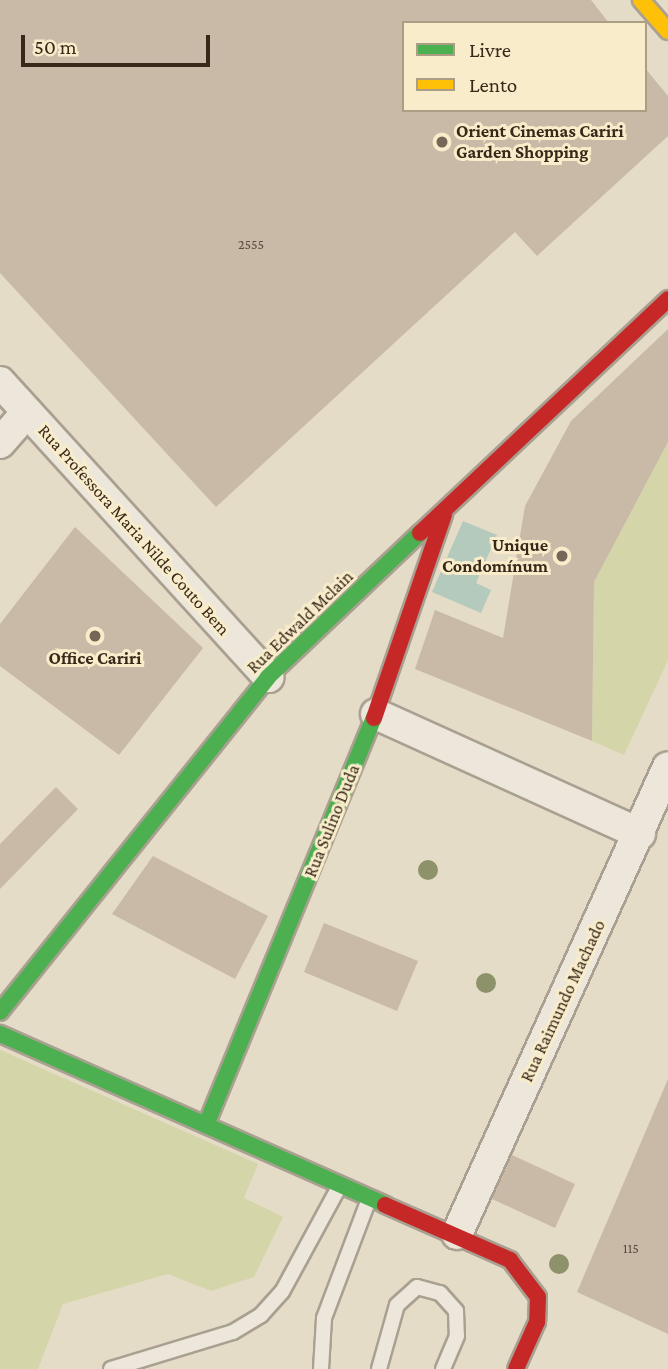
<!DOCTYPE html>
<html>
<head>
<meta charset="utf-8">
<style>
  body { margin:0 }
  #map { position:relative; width:668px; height:1369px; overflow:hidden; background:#e5dcc7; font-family:"Crimson Pro",serif }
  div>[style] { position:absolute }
  .green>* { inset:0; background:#d4d5a8 }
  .water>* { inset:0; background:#b4cabc }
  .building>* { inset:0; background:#c9b9a7 }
  .roads { filter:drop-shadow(2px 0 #a9a091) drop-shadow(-2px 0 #a9a091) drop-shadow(0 2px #a9a091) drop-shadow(0 -2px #a9a091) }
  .lane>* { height:14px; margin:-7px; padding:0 7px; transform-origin:7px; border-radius:7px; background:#ece7da }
  .street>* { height:30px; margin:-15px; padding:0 15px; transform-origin:15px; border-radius:15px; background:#ece7da }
  .fast>* { height:16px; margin:-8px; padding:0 8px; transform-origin:8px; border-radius:8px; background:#4caf50 }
  .slow>* { height:16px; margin:-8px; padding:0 8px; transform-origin:8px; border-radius:8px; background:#ffc107 }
  .jam>* { height:16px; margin:-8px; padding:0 8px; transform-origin:8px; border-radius:8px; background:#c62828 }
  .trees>* { width:20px; height:20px; margin:-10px; border-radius:50%; background:#8e926a }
  .dots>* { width:19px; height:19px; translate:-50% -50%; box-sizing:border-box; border:4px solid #f8ecca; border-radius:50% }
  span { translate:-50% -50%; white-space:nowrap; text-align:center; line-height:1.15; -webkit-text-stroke:6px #f8ecca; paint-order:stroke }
  .number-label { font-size:14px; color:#5c4c3d }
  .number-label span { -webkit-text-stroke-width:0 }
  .poi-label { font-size:18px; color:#37281a; font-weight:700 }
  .left { translate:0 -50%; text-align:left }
  .right { translate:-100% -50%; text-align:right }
  .street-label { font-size:18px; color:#37281a }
  .legend { position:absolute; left:402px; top:21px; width:245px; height:91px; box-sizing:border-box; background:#f8ecca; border:2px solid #ab9e84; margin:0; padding:9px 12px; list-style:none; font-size:21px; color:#37281a }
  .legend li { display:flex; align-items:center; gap:14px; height:35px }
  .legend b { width:35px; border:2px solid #ab9e84 }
  .scale { position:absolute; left:21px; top:35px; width:189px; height:32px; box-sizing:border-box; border:4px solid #37281a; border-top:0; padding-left:9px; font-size:21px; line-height:24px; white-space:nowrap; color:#37281a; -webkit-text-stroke:5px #f8ecca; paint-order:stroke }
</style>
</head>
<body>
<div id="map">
  <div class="green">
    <div style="clip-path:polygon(668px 442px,668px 660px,624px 755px,592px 741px,594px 582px)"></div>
    <div style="clip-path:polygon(0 1050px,258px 1164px,244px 1198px,283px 1217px,254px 1277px,211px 1291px,168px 1274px,63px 1304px,38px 1369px,0 1369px)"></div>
  </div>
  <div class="water">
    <div style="clip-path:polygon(463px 521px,497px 535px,476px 583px,491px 590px,481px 613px,432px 592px)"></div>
  </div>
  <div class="building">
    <div style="clip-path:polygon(0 0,591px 0,609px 23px,404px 23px,404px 110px,645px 110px,645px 68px,668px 96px,668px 136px,537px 256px,515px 232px,216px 507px,0 273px)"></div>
    <div style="clip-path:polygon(668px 329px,668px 442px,594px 582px,592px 741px,415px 669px,435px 610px,503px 638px,525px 506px,571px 421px)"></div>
    <div style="clip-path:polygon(75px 527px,203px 648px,119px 755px,0 666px,0 624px)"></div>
    <div style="clip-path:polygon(56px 787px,78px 809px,0 889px,0 844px)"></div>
    <div style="clip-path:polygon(153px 856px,268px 916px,235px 979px,112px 914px)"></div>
    <div style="clip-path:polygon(324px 923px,418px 961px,397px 1011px,304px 972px)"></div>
    <div style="clip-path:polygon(668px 1079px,668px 1334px,577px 1292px)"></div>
    <div style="clip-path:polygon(512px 1155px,575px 1184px,555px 1228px,492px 1199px)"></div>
  </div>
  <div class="roads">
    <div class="lane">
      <div style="left:111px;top:1369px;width:127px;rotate:-16.9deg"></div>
      <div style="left:233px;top:1332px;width:33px;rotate:-31deg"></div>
      <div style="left:261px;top:1315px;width:31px;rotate:-48deg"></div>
      <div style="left:282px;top:1292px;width:119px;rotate:-61.5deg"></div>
      <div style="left:321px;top:1369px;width:51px;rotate:-86.6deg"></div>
      <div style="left:324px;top:1318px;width:127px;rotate:-69.3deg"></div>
      <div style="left:379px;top:1369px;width:66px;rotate:-74.3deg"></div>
      <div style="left:397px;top:1305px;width:27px;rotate:-42deg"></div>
      <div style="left:417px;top:1287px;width:24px;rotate:15deg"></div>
      <div style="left:440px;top:1293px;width:24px;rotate:48deg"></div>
      <div style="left:456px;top:1311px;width:25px;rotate:88deg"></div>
      <div style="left:457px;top:1336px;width:36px;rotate:113deg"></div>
    </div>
    <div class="street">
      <div style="left:0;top:382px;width:399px;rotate:47.7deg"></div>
      <div style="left:0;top:443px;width:41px;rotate:-48.9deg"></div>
      <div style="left:376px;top:714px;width:290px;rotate:24.4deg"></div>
      <div style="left:457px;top:1234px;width:512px;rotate:-65.69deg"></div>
    </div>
    <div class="fast">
      <div style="left:0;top:1012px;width:429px;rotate:-51.3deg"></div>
      <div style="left:268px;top:677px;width:209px;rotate:-43.5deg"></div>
      <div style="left:0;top:1034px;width:421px;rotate:23.9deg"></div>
      <div style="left:206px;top:1125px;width:440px;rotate:-67.6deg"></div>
    </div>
    <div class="slow">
      <div style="left:641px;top:0;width:41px;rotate:48.9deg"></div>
    </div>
    <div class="jam">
      <div style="left:420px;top:533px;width:341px;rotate:-43.3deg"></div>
      <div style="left:374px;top:718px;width:215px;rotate:-71deg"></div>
      <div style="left:385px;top:1205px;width:137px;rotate:23.7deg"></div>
      <div style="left:510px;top:1260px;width:46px;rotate:52.9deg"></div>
      <div style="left:538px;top:1297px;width:25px;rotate:92deg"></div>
      <div style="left:537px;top:1322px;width:51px;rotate:114.1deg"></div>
    </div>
  </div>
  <div class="trees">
    <div style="left:428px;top:870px"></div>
    <div style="left:486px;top:983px"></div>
    <div style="left:559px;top:1264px"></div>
  </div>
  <div class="dots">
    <div style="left:442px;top:142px;background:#746757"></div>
    <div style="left:562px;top:556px;background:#746757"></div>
    <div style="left:95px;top:636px;background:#746757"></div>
  </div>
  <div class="number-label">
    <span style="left:251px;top:244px">2555</span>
    <span style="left:631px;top:1248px">115</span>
  </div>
  <div class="poi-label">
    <span class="left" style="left:456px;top:142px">Orient Cinemas Cariri<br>Garden Shopping</span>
    <span class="right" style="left:548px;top:556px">Unique<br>Condomínum</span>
    <span style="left:95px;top:658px">Office Cariri</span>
  </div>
  <div class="street-label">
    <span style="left:134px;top:530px;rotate:48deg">Rua Professora Maria Nilde Couto Bem</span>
    <span style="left:300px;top:622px;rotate:-44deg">Rua Edwald Mclain</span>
    <span style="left:332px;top:821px;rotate:-68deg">Rua Sulino Duda</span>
    <span style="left:563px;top:1001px;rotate:-65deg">Rua Raimundo Machado</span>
  </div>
  <ul class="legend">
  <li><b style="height:9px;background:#4caf50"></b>Livre</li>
  <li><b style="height:9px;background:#ffc107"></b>Lento</li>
  </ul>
  <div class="scale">50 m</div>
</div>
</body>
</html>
